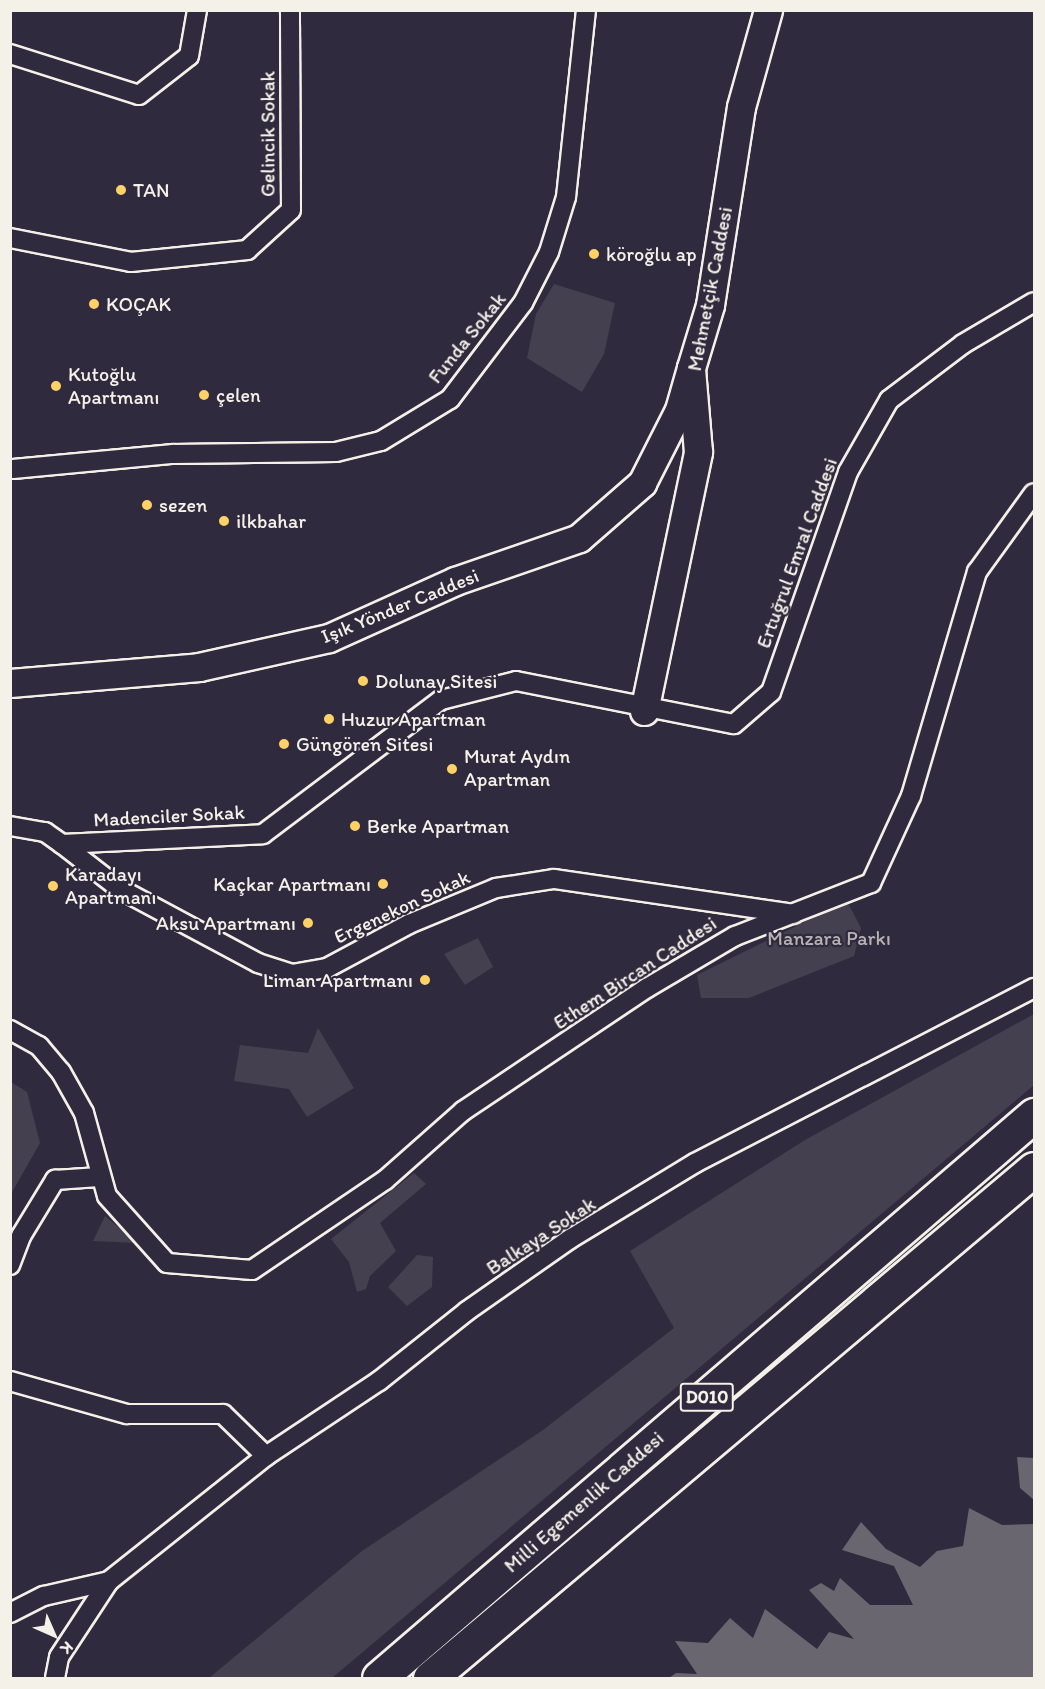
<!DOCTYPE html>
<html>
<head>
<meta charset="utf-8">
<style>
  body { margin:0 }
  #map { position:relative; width:1045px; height:1689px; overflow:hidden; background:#2f2a3d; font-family:Itim,sans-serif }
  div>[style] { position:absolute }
  .green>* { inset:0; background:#454050 }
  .water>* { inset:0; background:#6a6670 }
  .roads { filter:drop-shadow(2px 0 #f4f1e8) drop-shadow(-2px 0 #f4f1e8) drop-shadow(0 2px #f4f1e8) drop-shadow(0 -2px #f4f1e8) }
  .street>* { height:18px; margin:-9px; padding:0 9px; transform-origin:9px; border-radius:9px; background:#2f2a3d }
  .secondary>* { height:27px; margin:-13.5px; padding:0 13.5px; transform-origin:13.5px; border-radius:13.5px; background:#2f2a3d }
  .highway>* { height:33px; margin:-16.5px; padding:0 16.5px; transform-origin:16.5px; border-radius:16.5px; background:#2f2a3d }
  .dots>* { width:16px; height:16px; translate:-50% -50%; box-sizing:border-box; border:3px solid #2f2a3d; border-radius:50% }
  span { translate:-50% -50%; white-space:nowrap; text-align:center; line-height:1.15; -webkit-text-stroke:4.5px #2f2a3d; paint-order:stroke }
  .shield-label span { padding:2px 4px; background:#2f2a3d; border:2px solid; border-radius:4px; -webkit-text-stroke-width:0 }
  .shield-label { font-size:18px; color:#f4f1e8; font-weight:700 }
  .street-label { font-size:20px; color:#f4f1e8 }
  .poi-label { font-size:20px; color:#f4f1e8 }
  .left { translate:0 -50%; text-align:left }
  .right { translate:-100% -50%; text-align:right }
  .park-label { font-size:20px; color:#b7b3b3 }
  .frame { position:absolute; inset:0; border:12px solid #f4f1e8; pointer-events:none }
  .north { position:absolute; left:24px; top:1605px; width:60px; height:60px; -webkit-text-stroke:4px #2f2a3d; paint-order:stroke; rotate:135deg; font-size:16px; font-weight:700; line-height:24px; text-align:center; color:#f4f1e8 }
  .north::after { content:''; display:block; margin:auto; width:21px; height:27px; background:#f4f1e8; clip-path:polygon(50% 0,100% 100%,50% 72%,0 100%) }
</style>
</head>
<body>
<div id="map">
  <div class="green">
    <div style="clip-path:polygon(554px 284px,615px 303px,604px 354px,582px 392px,527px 358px,536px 314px)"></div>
    <div style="clip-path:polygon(847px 901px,861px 928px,854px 956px,749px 998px,701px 998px,697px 975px)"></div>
    <div style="clip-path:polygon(478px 938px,493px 967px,465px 985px,444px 954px)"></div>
    <div style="clip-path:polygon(1034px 1014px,1034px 1085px,332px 1678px,209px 1678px,362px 1551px,543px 1430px,674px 1328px,630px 1251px,805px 1140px)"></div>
    <div style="clip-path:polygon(318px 1028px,354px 1088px,307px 1117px,289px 1089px,234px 1081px,240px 1045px,308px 1053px)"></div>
    <div style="clip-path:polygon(11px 1082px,27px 1092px,40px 1143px,11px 1194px)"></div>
    <div style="clip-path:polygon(414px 1173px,426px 1184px,380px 1223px,396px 1251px,370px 1276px,366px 1289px,357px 1292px,349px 1262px,331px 1239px)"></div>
    <div style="clip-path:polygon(105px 1216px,137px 1243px,93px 1241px)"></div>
    <div style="clip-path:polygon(417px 1255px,433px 1257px,432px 1287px,407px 1306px,388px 1287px)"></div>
  </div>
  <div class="water">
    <div style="clip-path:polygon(1017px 1457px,1034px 1458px,1034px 1500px,1020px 1488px)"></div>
    <div style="clip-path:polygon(969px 1508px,1002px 1525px,1034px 1524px,1034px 1678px,669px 1678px,676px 1673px,697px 1674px,675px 1641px,708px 1643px,730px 1618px,753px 1638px,765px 1609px,817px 1649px,829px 1632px,854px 1639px,809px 1590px,821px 1583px,834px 1591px,840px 1578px,870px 1605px,913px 1605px,894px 1566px,842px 1550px,861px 1522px,886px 1549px,920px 1567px,937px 1551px,963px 1546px)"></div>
  </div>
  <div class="roads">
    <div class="street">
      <div style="left:10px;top:54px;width:135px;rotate:17.6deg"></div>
      <div style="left:139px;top:95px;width:63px;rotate:-38deg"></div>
      <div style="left:189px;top:56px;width:47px;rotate:-80.1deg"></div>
      <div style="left:10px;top:238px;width:123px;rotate:11.2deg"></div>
      <div style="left:131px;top:262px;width:117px;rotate:-5.9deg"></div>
      <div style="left:247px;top:250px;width:59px;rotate:-42.3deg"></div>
      <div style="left:291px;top:210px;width:200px;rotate:-90.3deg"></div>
      <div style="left:13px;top:469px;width:161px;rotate:-5.4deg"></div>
      <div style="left:173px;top:454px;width:163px;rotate:-0.7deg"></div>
      <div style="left:336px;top:452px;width:46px;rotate:-13.7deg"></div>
      <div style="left:381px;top:441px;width:81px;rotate:-31.3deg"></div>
      <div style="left:450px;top:399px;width:121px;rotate:-52.8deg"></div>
      <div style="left:523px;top:303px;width:57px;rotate:-63deg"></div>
      <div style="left:549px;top:252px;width:58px;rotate:-72.8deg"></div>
      <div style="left:566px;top:197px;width:188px;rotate:-83.9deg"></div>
      <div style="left:10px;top:826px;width:36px;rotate:10deg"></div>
      <div style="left:45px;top:832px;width:21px;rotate:35deg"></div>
      <div style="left:62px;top:844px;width:201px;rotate:-2.8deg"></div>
      <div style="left:263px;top:834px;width:223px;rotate:-37deg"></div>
      <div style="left:441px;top:700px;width:77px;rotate:-14.2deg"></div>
      <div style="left:516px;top:681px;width:222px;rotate:11.2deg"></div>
      <div style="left:734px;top:724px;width:49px;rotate:-40.9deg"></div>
      <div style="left:771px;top:692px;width:233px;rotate:-70.7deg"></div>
      <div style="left:848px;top:472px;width:83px;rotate:-60.3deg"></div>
      <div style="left:889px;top:400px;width:93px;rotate:-37.1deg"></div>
      <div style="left:963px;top:344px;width:82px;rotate:-30.6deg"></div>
      <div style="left:62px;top:844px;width:73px;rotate:37.8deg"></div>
      <div style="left:120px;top:889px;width:157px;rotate:28.2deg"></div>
      <div style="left:258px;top:963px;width:36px;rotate:18deg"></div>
      <div style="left:292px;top:974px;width:36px;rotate:-10deg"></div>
      <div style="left:327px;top:968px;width:93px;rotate:-28.2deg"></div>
      <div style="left:409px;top:924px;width:94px;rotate:-22.5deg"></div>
      <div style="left:496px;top:888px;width:59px;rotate:-8.8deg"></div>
      <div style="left:554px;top:879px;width:242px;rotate:8.3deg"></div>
      <div style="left:10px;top:1030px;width:33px;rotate:29deg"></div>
      <div style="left:39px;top:1046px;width:34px;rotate:50deg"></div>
      <div style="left:61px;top:1072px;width:47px;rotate:60.7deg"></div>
      <div style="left:84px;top:1113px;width:86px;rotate:74.5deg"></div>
      <div style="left:107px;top:1196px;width:90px;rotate:48.2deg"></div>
      <div style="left:167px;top:1263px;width:85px;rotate:4.7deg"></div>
      <div style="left:252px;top:1270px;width:161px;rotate:-34.1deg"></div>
      <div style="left:385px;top:1180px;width:104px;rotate:-41.5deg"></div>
      <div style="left:463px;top:1111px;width:221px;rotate:-33.8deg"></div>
      <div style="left:647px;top:988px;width:102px;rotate:-30.6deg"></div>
      <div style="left:735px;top:936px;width:146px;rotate:-21.3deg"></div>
      <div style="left:871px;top:883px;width:96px;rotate:-65.3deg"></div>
      <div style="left:911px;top:796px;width:234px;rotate:-73.6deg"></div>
      <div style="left:977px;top:572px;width:97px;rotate:-54.2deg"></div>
      <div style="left:10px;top:1265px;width:31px;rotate:-69deg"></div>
      <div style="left:21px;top:1236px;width:66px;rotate:-58.7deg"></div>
      <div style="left:55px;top:1180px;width:44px;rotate:-3.9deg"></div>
      <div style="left:10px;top:1381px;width:122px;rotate:15.8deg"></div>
      <div style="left:127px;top:1414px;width:96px"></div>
      <div style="left:223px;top:1414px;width:60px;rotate:44.3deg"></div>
      <div style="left:10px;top:1613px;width:38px;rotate:-27deg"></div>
      <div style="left:44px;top:1596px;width:67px;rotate:-13deg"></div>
      <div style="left:55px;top:1678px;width:21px;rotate:-79deg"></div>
      <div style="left:59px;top:1657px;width:91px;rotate:-56.7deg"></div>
      <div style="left:109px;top:1581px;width:201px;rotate:-38.5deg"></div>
      <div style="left:266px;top:1456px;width:136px;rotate:-33.6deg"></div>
      <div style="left:379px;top:1381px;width:112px;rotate:-38.5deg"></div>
      <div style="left:467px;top:1311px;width:126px;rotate:-35deg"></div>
      <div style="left:570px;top:1239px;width:146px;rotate:-31.3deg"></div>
      <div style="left:695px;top:1163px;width:382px;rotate:-27.3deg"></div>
    </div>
    <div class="secondary">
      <div style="left:10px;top:683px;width:190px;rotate:-4.8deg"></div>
      <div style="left:199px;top:667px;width:133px;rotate:-12.6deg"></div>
      <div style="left:329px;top:638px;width:138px;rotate:-24.3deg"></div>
      <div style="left:455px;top:581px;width:131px;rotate:-19.1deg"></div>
      <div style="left:579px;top:538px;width:84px;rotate:-41.1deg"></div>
      <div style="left:642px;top:483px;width:82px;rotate:-63.1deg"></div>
      <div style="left:679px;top:410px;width:44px;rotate:-74.1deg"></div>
      <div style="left:644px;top:711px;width:265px;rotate:-78.2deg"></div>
      <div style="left:698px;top:452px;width:84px;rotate:-94.8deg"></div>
      <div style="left:691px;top:368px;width:66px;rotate:-73.2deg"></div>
      <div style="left:710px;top:305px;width:200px;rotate:-81.1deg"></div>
      <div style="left:741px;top:107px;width:101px;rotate:-74.4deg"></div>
    </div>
    <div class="highway">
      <div style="left:379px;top:1678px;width:864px;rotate:-40.68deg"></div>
      <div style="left:430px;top:1678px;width:790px;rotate:-40.12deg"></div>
    </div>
  </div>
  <div class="dots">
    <div style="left:121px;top:190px;background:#ffd166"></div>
    <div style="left:594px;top:254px;background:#ffd166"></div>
    <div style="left:94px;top:304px;background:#ffd166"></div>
    <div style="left:56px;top:386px;background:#ffd166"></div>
    <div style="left:204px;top:395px;background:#ffd166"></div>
    <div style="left:147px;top:505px;background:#ffd166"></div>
    <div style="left:224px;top:521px;background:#ffd166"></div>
    <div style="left:363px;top:681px;background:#ffd166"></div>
    <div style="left:329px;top:719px;background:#ffd166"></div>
    <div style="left:284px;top:744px;background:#ffd166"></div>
    <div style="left:452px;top:769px;background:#ffd166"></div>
    <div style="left:355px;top:826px;background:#ffd166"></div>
    <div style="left:383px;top:884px;background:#ffd166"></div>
    <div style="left:53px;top:886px;background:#ffd166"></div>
    <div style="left:308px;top:923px;background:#ffd166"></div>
    <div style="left:425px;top:980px;background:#ffd166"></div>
  </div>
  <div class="shield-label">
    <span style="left:707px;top:1397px">D010</span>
  </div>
  <div class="street-label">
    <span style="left:268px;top:134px;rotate:-90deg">Gelincik Sokak</span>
    <span style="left:710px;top:289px;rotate:-79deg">Mehmetçik Caddesi</span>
    <span style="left:467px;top:338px;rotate:-51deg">Funda Sokak</span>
    <span style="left:797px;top:553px;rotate:-70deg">Ertuğrul Emral Caddesi</span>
    <span style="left:400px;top:606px;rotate:-22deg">Işık Yönder Caddesi</span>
    <span style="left:169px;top:816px;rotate:-3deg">Madenciler Sokak</span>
    <span style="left:402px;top:907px;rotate:-25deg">Ergenekon Sokak</span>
    <span style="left:635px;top:973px;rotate:-33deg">Ethem Bircan Caddesi</span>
    <span style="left:541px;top:1236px;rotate:-33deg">Balkaya Sokak</span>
    <span style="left:584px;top:1502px;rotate:-41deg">Milli Egemenlik Caddesi</span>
  </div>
  <div class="poi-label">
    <span class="left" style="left:133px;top:190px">TAN</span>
    <span class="left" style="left:606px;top:254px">köroğlu ap</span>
    <span class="left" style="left:106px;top:304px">KOÇAK</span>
    <span class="left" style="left:68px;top:386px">Kutoğlu<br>Apartmanı</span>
    <span class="left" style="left:216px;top:395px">çelen</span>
    <span class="left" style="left:159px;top:505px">sezen</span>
    <span class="left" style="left:236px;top:521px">ilkbahar</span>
    <span class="left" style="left:375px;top:681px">Dolunay Sitesi</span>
    <span class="left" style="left:341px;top:719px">Huzur Apartman</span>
    <span class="left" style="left:296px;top:744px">Güngören Sitesi</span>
    <span class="left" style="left:464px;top:768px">Murat Aydın<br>Apartman</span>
    <span class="left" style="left:367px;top:826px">Berke Apartman</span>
    <span class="left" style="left:65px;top:886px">Karadayı<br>Apartmanı</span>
    <span class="right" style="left:371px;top:884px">Kaçkar Apartmanı</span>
    <span class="right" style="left:296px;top:923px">Aksu Apartmanı</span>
    <span class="right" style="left:413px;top:980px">Liman Apartmanı</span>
  </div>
  <div class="park-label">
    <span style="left:829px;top:938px">Manzara Parkı</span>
  </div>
  <div class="frame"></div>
  <div class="north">K</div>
</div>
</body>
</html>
